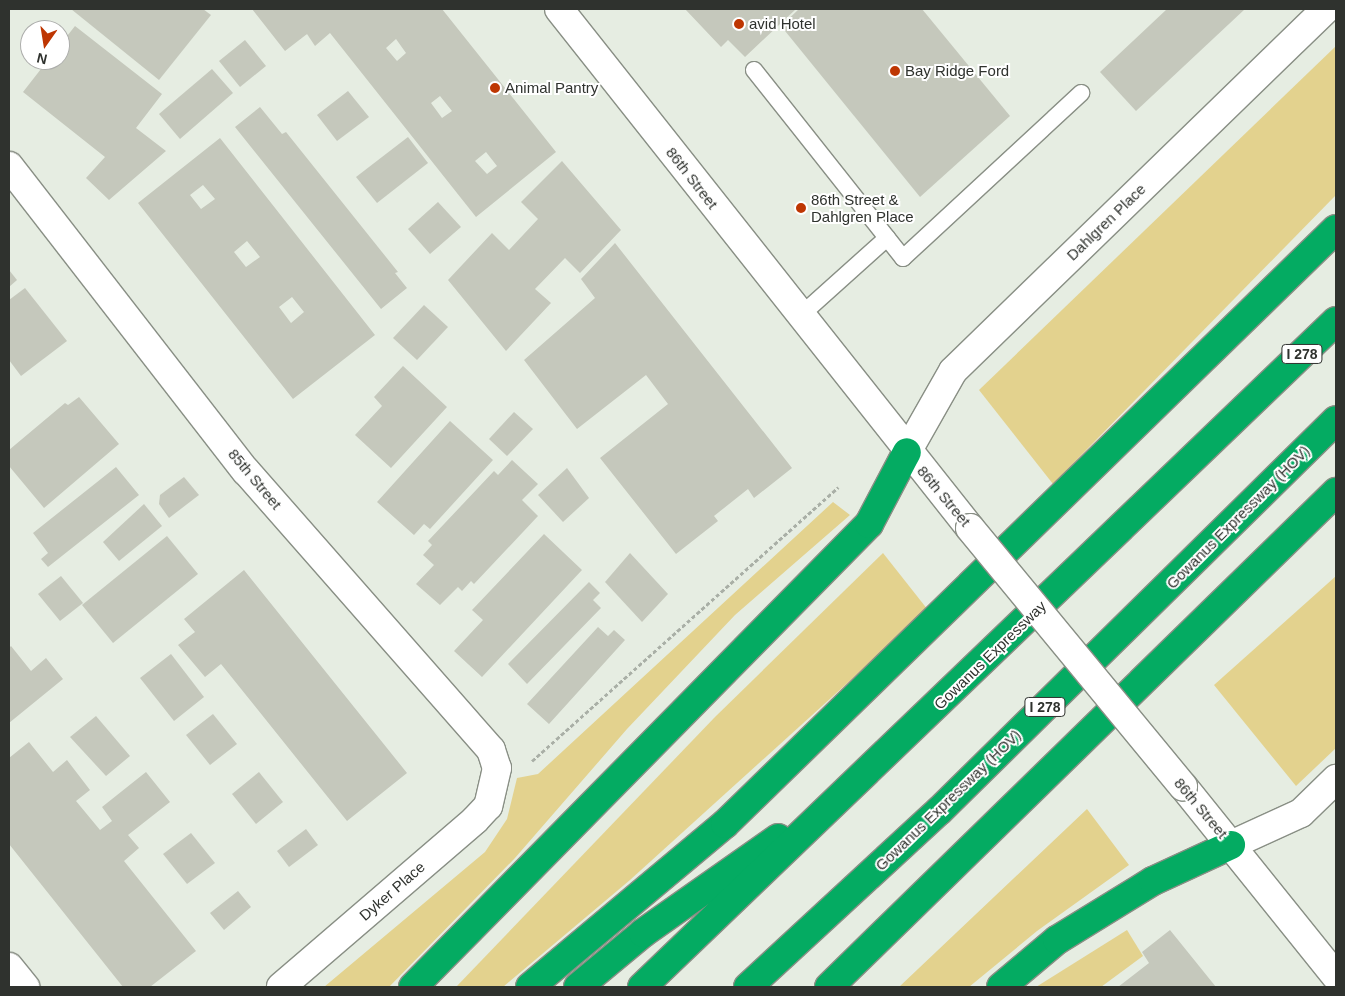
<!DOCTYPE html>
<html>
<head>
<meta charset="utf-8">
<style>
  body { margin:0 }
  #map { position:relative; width:1345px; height:996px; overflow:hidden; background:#e6ede2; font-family:Helvetica,sans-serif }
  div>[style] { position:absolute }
  .green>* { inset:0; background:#e3d28e }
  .building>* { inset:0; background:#c5c8bc }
  .path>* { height:3px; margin-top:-1.5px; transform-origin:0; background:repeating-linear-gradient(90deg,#a9afa6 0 4px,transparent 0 6.5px) }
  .roads { filter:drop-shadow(1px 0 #898f85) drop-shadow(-1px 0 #898f85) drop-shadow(0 1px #898f85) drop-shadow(0 -1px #898f85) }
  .lane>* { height:16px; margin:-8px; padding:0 8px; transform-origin:8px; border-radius:8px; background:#fff }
  .street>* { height:28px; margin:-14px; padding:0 14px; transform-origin:14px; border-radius:14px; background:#fff }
  .secondary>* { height:28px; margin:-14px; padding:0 14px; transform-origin:14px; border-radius:14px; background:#fff }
  .highway>* { height:28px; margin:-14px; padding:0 14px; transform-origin:14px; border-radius:14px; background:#04ab62 }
  .bridges { filter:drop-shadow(1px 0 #898f85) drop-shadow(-1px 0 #898f85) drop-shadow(0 1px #898f85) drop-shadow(0 -1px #898f85) }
  .secondary-bridge>* { height:28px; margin:-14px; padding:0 14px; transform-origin:14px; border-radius:14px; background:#fff }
  .dots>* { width:14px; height:14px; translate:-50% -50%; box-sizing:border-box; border:2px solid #fff; border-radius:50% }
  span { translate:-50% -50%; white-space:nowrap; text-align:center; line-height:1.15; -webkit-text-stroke:4px #fff; paint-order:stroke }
  .shield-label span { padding:1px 4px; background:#fff; border:1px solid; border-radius:4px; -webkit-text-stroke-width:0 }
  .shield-label { font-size:14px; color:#2f322e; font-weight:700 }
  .poi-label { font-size:15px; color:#2f322e }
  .left { translate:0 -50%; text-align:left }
  .street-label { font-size:15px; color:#2f322e }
  .frame { position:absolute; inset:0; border:10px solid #2f322e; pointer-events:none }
  .north { position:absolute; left:20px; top:20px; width:50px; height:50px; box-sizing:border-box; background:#fff; border:1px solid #acadab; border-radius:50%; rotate:193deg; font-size:14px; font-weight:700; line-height:20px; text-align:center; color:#2f322e }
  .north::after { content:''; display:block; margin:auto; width:18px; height:22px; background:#be3602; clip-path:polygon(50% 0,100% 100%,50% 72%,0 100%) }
</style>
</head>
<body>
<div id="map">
  <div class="green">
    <div style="clip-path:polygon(1336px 46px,1336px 195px,1053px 484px,979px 390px)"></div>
    <div style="clip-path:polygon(833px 502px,850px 515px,735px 615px,627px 729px,515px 858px,389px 987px,324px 987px,485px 852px,507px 819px,517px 778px,538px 774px)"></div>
    <div style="clip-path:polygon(883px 553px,928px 610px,630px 880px,503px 987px,456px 987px,715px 717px)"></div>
    <div style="clip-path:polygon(1336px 576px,1336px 748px,1296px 786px,1214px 685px)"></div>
    <div style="clip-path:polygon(1087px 809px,1129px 865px,1037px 931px,969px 987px,899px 987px)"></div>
    <div style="clip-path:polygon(1127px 930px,1143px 956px,1101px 987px,1036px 987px)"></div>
  </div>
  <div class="building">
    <div style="clip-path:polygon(71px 9px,203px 9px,211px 15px,159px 80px)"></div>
    <div style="clip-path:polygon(evenodd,252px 9px,442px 9px,556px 152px,476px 217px,330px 33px,315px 46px,307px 34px,285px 51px,252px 9px,396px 39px,406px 53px,397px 61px,386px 48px,396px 39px,252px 9px,440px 96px,452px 111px,442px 118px,431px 103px,440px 96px,252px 9px,486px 152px,497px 166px,487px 174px,475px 161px,486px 152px)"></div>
    <div style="clip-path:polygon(685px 9px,796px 9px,745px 57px,728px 40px,721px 47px)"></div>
    <div style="clip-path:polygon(799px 9px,922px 9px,1010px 116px,920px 197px,781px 26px)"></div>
    <div style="clip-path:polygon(1167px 9px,1245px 9px,1136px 111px,1100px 72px)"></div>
    <div style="clip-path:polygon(75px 26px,162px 94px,136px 128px,166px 151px,109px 200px,86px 178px,105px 157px,23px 92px,48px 60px,60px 60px,60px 45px)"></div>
    <div style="clip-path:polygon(245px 40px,266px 66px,240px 87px,219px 61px)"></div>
    <div style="clip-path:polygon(212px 69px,233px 93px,180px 139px,159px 114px)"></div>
    <div style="clip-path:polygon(348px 91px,369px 117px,337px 141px,317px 115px)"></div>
    <div style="clip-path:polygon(260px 107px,282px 134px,286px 132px,398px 272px,395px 273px,407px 288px,381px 309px,235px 127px)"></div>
    <div style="clip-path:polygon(408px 137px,428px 163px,377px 203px,356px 177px)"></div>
    <div style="clip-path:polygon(evenodd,220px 138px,375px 335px,293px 399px,138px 203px,220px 138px,203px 185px,215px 199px,201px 209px,190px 195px,203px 185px,220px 138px,247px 241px,260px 257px,246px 267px,234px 252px,247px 241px,220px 138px,292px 297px,304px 312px,291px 323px,279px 307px,292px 297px)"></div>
    <div style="clip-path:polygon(562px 161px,621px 230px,580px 273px,565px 258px,535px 289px,551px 303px,506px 351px,448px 280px,492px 233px,509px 250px,538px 219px,521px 202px)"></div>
    <div style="clip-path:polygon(438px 202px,461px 227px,430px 254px,408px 229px)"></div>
    <div style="clip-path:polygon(615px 243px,792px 468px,754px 498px,748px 489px,714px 516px,718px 521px,676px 554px,600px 458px,668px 404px,646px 375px,577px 429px,524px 360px,595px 298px,581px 279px)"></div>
    <div style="clip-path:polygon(9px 270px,17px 280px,9px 287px)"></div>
    <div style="clip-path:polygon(25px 288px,67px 341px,21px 376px,9px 360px,9px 300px)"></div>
    <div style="clip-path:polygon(424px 305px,448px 327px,417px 360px,393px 338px)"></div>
    <div style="clip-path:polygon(403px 366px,447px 407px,391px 468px,355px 435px,382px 406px,374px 397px)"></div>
    <div style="clip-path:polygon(79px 397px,119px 444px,44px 508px,9px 466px,9px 450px,65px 403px,68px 405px)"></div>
    <div style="clip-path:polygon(514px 412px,533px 429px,507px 456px,489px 439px)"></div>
    <div style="clip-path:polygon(450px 421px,493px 460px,430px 529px,424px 524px,414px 535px,377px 502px)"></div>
    <div style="clip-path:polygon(512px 460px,538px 484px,522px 500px,538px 516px,474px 584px,471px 581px,462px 591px,458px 587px,440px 605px,416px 584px,434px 565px,423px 555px,432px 545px,428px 541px,494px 471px,498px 475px)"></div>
    <div style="clip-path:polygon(116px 467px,139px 495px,48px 567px,41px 559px,48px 553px,33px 533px)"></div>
    <div style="clip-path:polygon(567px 468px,589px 498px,563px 522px,538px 495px)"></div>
    <div style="clip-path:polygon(184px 477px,199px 495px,169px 518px,159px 504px,160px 495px)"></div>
    <div style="clip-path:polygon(144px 504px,162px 526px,119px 561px,103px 542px)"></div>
    <div style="clip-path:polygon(544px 534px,582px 570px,482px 677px,454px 651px,483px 620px,472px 610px)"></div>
    <div style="clip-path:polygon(167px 536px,198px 574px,113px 643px,82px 605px)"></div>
    <div style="clip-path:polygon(630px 553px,668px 594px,642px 622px,605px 582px)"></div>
    <div style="clip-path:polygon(244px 570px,407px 773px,347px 821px,221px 664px,205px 677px,178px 645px,195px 632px,184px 619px)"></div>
    <div style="clip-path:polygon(61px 576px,83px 603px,60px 621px,38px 594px)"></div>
    <div style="clip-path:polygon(589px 582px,600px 593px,593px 600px,601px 608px,527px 684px,508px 664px)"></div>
    <div style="clip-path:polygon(598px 627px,608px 636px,614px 630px,625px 640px,549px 724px,527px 704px)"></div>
    <div style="clip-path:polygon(11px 646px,31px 671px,46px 658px,63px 679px,9px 723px,9px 648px)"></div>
    <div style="clip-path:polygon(171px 654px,204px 697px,174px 721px,140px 678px)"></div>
    <div style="clip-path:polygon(213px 714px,237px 744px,210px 765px,186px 735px)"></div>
    <div style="clip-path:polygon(96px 716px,130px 756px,106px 776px,70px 737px)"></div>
    <div style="clip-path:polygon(29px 742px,53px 772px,67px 760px,90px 790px,76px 801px,100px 830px,112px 821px,102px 807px,146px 772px,170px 802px,128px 835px,139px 848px,124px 861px,196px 951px,150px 987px,123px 987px,9px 844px,9px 758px)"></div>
    <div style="clip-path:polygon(259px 772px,283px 802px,256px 824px,232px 794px)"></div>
    <div style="clip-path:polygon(306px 829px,318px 845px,289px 867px,277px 851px)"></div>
    <div style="clip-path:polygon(191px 833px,215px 863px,187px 884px,163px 854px)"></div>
    <div style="clip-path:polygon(238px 891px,251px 907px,224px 930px,210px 913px)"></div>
    <div style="clip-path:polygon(1170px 930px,1216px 987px,1118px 987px,1149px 963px,1142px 952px)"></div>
  </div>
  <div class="path">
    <div style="left:532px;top:761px;width:411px;rotate:-41.8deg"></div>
  </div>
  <div class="roads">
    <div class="lane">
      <div style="left:754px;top:70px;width:240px;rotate:51.6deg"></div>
      <div style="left:903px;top:258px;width:243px;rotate:-42.8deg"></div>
      <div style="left:800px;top:316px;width:117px;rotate:-41.9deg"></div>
    </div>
    <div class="street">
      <div style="left:9px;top:166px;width:386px;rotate:52.2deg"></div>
      <div style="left:246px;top:471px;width:371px;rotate:48.7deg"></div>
      <div style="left:491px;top:750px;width:19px;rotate:72deg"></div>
      <div style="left:497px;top:768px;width:39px;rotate:103deg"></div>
      <div style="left:488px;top:806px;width:19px;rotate:133deg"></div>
      <div style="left:475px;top:820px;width:256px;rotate:139.3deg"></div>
      <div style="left:9px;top:967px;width:26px;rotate:51deg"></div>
    </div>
    <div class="secondary">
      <div style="left:559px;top:9px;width:662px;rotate:51.62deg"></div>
      <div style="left:907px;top:452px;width:93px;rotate:-60.4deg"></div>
      <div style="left:953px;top:371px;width:520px;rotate:-44.14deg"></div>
      <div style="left:1183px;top:786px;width:244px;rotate:51.2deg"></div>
      <div style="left:1231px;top:845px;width:77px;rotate:-24.6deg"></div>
      <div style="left:1301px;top:813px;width:49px;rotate:-44.2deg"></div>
    </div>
    <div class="highway">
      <div style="left:413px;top:987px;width:650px;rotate:-45.44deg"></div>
      <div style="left:869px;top:524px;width:81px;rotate:-62.2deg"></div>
      <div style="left:530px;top:987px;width:254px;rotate:-39.9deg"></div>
      <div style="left:725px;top:824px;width:853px;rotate:-44.24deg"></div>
      <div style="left:578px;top:987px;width:85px;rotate:-39.7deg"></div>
      <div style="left:643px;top:933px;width:165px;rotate:-35.1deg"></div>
      <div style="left:642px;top:987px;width:962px;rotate:-43.82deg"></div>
      <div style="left:748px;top:987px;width:260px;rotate:-42.7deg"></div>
      <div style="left:939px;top:811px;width:557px;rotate:-44.56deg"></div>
      <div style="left:829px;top:987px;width:709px;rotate:-44.31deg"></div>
      <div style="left:1001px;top:987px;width:73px;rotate:-40deg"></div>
      <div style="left:1057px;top:940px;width:113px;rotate:-31.6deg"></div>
      <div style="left:1153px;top:881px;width:86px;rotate:-24.8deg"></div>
    </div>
  </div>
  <div class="bridges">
    <div class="secondary-bridge">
      <div style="left:970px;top:528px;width:335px;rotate:50.5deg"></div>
    </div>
  </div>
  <div class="dots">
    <div style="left:739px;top:24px;background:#be3602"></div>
    <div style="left:895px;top:71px;background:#be3602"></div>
    <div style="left:495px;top:88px;background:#be3602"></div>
    <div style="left:801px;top:208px;background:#be3602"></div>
  </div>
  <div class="shield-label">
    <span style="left:1302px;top:354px">I 278</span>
    <span style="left:1045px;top:707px">I 278</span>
  </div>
  <div class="poi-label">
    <span class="left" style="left:749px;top:24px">avid Hotel</span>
    <span class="left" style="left:905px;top:71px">Bay Ridge Ford</span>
    <span class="left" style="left:505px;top:88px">Animal Pantry</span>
    <span class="left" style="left:811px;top:208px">86th Street &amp;<br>Dahlgren Place</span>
  </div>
  <div class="street-label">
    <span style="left:692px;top:178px;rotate:52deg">86th Street</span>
    <span style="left:1106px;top:222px;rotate:-44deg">Dahlgren Place</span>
    <span style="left:255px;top:479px;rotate:50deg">85th Street</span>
    <span style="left:944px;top:496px;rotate:50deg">86th Street</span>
    <span style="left:1238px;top:517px;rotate:-45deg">Gowanus Expressway (HOV)</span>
    <span style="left:990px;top:655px;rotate:-44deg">Gowanus Expressway</span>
    <span style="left:948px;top:800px;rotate:-44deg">Gowanus Expressway (HOV)</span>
    <span style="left:1201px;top:808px;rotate:50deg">86th Street</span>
    <span style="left:392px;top:891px;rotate:-41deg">Dyker Place</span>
  </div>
  <div class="frame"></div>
  <div class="north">N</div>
</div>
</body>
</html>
